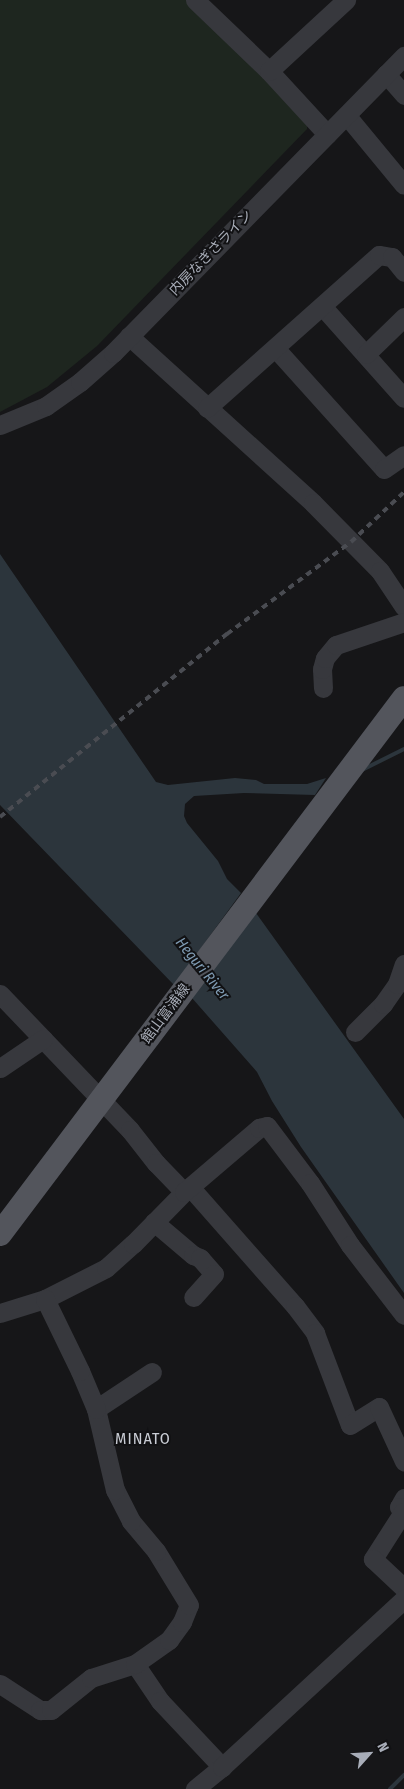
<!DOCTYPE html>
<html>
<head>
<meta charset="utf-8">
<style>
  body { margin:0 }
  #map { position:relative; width:404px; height:1789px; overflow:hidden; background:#161618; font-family:"Fira Sans Condensed","Noto Sans JP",sans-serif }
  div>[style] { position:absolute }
  .green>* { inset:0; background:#1e261f }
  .water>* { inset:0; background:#2c353c }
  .stream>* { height:4px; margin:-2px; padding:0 2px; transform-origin:2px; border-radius:2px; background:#2c353c }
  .minor>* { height:19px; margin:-9.5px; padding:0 9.5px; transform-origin:9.5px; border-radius:9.5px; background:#37383d }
  .major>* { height:24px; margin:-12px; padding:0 12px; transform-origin:12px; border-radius:12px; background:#53555c }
  .rail>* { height:4px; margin-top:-2px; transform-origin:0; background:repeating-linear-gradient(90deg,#4a4c52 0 6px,transparent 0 11px) }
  span { translate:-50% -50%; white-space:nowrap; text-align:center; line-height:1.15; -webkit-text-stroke:4px #111113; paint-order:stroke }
  .street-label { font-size:14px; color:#a8adb8 }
  .water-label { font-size:15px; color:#7f9bb3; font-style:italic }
  .quarter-label { font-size:16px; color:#c9ccd4; letter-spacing:1px }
  .north { position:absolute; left:344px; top:1729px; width:50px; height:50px; -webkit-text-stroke:4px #111113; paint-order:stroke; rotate:64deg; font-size:14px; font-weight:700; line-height:20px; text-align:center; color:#a8adb8 }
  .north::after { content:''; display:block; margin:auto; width:18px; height:22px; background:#a8adb8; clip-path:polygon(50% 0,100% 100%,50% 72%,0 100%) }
</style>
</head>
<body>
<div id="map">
  <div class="green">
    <div style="clip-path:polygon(0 0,187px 0,307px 122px,307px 129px,97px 346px,47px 387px,0 412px)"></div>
  </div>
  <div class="water">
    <div style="clip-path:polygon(0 554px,156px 782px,168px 785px,235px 778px,256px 780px,264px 784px,307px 784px,326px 778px,315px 795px,244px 793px,194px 796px,185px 804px,184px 816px,187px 823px,218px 861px,227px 879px,241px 893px,174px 985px,0 805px)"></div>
    <div style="clip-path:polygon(256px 913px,404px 1119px,404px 1293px,301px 1147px,272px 1101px,257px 1072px,192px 998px)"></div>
  </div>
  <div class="stream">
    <div style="left:362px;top:770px;width:47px;rotate:-26.6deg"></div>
    <div style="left:390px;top:1789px;width:20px;rotate:-45deg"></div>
  </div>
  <div class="minor">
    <div style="left:195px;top:0;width:103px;rotate:43.8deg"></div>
    <div style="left:269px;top:71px;width:86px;rotate:47.4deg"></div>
    <div style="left:269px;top:71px;width:105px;rotate:-42.7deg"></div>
    <div style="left:386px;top:74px;width:28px;rotate:49deg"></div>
    <div style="left:347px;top:116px;width:89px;rotate:50.4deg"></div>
    <div style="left:322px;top:306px;width:123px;rotate:48.3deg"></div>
    <div style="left:129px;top:336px;width:248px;rotate:42.2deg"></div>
    <div style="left:313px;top:503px;width:95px;rotate:45.4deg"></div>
    <div style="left:380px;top:571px;width:43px;rotate:56.3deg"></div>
    <div style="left:276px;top:349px;width:161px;rotate:48deg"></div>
    <div style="left:384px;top:469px;width:24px;rotate:-35deg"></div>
    <div style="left:366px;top:354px;width:53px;rotate:-44.2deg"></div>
    <div style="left:207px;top:408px;width:230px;rotate:-41.7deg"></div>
    <div style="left:379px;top:255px;width:13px;rotate:9deg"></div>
    <div style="left:392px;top:257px;width:19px;rotate:51deg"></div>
    <div style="left:0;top:425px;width:50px;rotate:-22.4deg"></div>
    <div style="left:46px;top:406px;width:42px;rotate:-35.2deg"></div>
    <div style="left:80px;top:382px;width:44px;rotate:-41.3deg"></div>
    <div style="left:113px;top:353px;width:416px;rotate:-45.6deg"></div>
    <div style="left:323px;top:688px;width:19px;rotate:-93deg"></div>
    <div style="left:322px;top:669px;width:11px;rotate:-75deg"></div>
    <div style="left:325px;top:658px;width:17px;rotate:-50deg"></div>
    <div style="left:336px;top:645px;width:72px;rotate:-18.7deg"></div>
    <div style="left:0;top:994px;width:188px;rotate:46.3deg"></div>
    <div style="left:130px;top:1130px;width:42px;rotate:51.8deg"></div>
    <div style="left:156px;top:1163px;width:40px;rotate:46deg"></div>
    <div style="left:355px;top:1032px;width:40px;rotate:-45deg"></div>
    <div style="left:383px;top:1004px;width:24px;rotate:-55deg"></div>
    <div style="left:397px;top:984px;width:21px;rotate:-71deg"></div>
    <div style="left:0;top:1068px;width:52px;rotate:-34deg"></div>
    <div style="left:190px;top:1187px;width:159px;rotate:48.6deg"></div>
    <div style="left:295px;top:1306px;width:34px;rotate:53deg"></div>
    <div style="left:315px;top:1333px;width:98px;rotate:69.2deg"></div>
    <div style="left:350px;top:1425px;width:34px;rotate:-32deg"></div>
    <div style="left:379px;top:1407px;width:60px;rotate:65.2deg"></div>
    <div style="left:154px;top:1222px;width:51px;rotate:40.2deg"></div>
    <div style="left:193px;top:1255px;width:8px;rotate:23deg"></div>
    <div style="left:200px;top:1258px;width:21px;rotate:49deg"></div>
    <div style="left:214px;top:1274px;width:31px;rotate:132deg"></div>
    <div style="left:0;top:1313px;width:47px;rotate:-17.3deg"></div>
    <div style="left:45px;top:1299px;width:68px;rotate:-26.9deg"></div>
    <div style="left:106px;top:1268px;width:36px;rotate:-42deg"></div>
    <div style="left:133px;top:1244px;width:73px;rotate:-45.6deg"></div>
    <div style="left:184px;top:1192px;width:99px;rotate:-40.5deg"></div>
    <div style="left:259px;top:1128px;width:8px;rotate:-14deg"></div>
    <div style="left:267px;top:1126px;width:71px;rotate:53deg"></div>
    <div style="left:310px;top:1183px;width:74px;rotate:57.2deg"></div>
    <div style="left:350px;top:1245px;width:88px;rotate:52.4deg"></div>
    <div style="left:96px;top:1409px;width:67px;rotate:-33.5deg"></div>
    <div style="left:404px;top:1498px;width:10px;rotate:119deg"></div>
    <div style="left:399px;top:1507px;width:6px;rotate:51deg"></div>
    <div style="left:403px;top:1512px;width:56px;rotate:122.6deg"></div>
    <div style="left:373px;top:1559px;width:42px;rotate:43.1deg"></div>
    <div style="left:135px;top:1664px;width:45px;rotate:56deg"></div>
    <div style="left:160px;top:1701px;width:91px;rotate:46.8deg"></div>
    <div style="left:222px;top:1767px;width:35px;rotate:141deg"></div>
    <div style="left:0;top:1684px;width:48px;rotate:33deg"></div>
    <div style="left:40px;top:1710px;width:11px"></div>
    <div style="left:51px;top:1710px;width:51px;rotate:-38.7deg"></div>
    <div style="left:91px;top:1678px;width:46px;rotate:-17.7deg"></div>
    <div style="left:135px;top:1664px;width:42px;rotate:-35.2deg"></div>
    <div style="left:169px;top:1640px;width:22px;rotate:-54deg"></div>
    <div style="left:182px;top:1622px;width:18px;rotate:-68deg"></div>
    <div style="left:189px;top:1605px;width:63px;rotate:-121.4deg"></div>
    <div style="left:156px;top:1551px;width:39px;rotate:-130deg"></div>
    <div style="left:131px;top:1521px;width:35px;rotate:-117deg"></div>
    <div style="left:115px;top:1490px;width:83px;rotate:-103.2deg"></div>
    <div style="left:96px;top:1409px;width:41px;rotate:-112.8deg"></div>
    <div style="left:80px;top:1371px;width:80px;rotate:-115.9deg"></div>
    <div style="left:222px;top:1767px;width:248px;rotate:-42.7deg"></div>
  </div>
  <div class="major">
    <div style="left:0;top:1234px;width:671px;rotate:-52.99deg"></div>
  </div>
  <div class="rail">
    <div style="left:0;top:817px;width:292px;rotate:-38.9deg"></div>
    <div style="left:227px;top:634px;width:154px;rotate:-36.6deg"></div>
    <div style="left:351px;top:542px;width:73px;rotate:-43.3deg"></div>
  </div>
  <div class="street-label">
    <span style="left:211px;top:253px;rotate:-46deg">内房なぎさライン</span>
    <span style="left:166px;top:1014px;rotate:-53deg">館山富浦線</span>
  </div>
  <div class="water-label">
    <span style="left:202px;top:969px;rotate:51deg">Heguri River</span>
  </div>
  <div class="quarter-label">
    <span style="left:143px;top:1439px">MINATO</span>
  </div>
  <div class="north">N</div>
</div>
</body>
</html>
